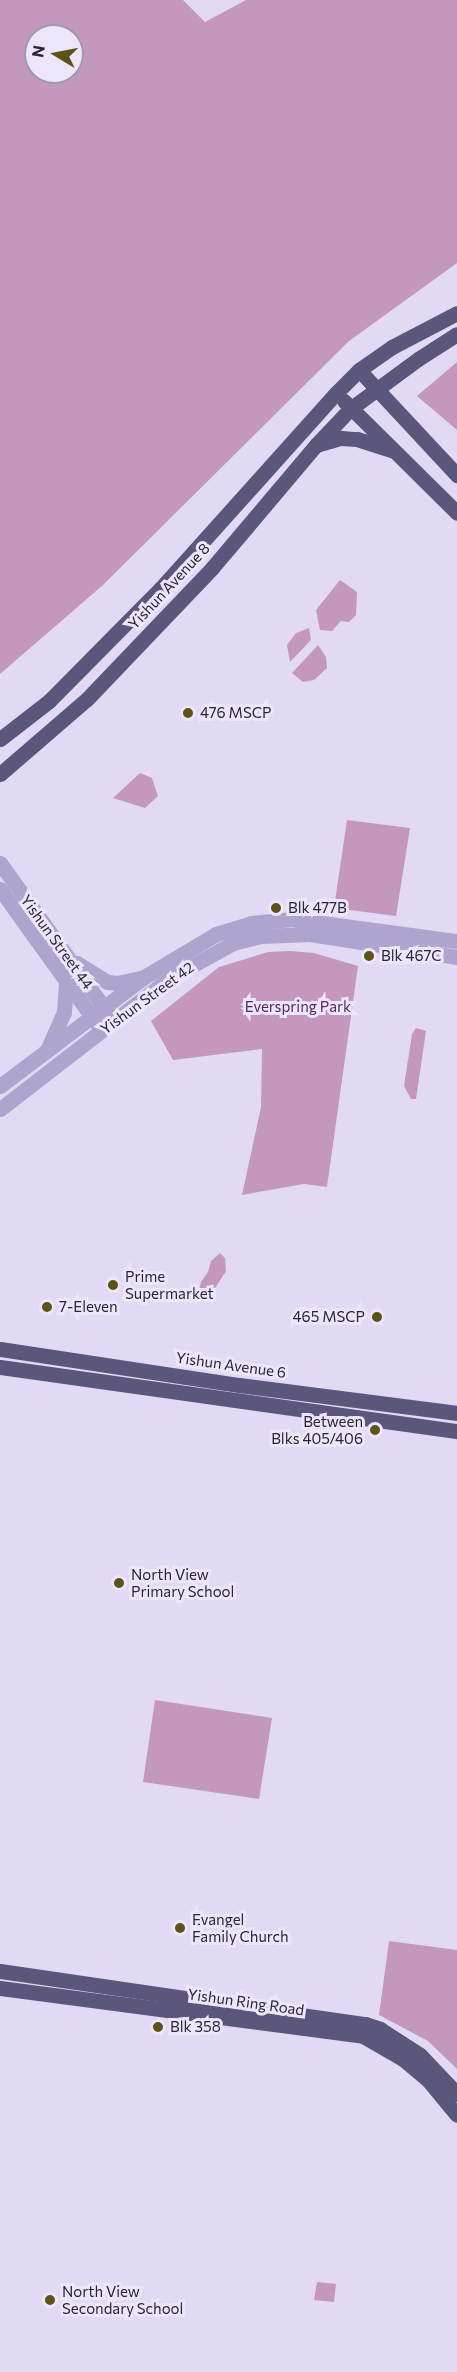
<!DOCTYPE html>
<html>
<head>
<meta charset="utf-8">
<style>
  body { margin:0 }
  #map { position:relative; width:457px; height:2372px; overflow:hidden; background:#e2d9f4; font-family:Commissioner,sans-serif }
  div>[style] { position:absolute }
  .green>* { inset:0; background:#c498be }
  .minor>* { height:15px; margin:-7.5px; padding:0 7.5px; transform-origin:7.5px; border-radius:7.5px; background:#aea4cd }
  .major>* { height:15px; margin:-7.5px; padding:0 7.5px; transform-origin:7.5px; border-radius:7.5px; background:#5b567b }
  .dots>* { width:16px; height:16px; translate:-50% -50%; box-sizing:border-box; border:3px solid #ede6fb; border-radius:50% }
  span { translate:-50% -50%; white-space:nowrap; text-align:center; line-height:1.15; -webkit-text-stroke:6px #ede6fb; paint-order:stroke }
  .street-label { font-size:15px; color:#282637 }
  .poi-label { font-size:15px; color:#282637 }
  .left { translate:0 -50%; text-align:left }
  .right { translate:-100% -50%; text-align:right }
  .park-label { font-size:15px; color:#582850 }
  .north { position:absolute; left:24px; top:24px; width:60px; height:60px; box-sizing:border-box; background:#ede6fb; border:2px solid #9e99ad; border-radius:50%; rotate:280deg; font-size:16px; font-weight:700; line-height:24px; text-align:center; color:#282637 }
  .north::after { content:''; display:block; margin:auto; width:21px; height:27px; background:#5c5319; clip-path:polygon(50% 0,100% 100%,50% 72%,0 100%) }
</style>
</head>
<body>
<div id="map">
  <div class="green">
    <div style="clip-path:polygon(evenodd,0 0,183px 0,205px 22px,246px 0,457px 0,457px 263px,349px 341px,103px 585px,0 674px,0 0,36px 36px,72px 36px,72px 72px,36px 72px,36px 36px)"></div>
    <div style="clip-path:polygon(457px 362px,457px 430px,417px 396px)"></div>
    <div style="clip-path:polygon(340px 580px,357px 592px,356px 615px,349px 622px,341px 621px,332px 631px,320px 630px,316px 610px)"></div>
    <div style="clip-path:polygon(309px 628px,311px 640px,290px 662px,287px 645px,296px 633px)"></div>
    <div style="clip-path:polygon(318px 645px,326px 657px,327px 668px,314px 680px,303px 682px,292px 673px)"></div>
    <div style="clip-path:polygon(140px 773px,152px 778px,158px 796px,145px 808px,113px 798px)"></div>
    <div style="clip-path:polygon(347px 820px,410px 828px,396px 916px,334px 908px)"></div>
    <div style="clip-path:polygon(290px 951px,314px 953px,358px 966px,327px 1187px,304px 1184px,242px 1195px,261px 1107px,262px 1049px,173px 1060px,151px 1021px,219px 967px,268px 952px)"></div>
    <div style="clip-path:polygon(416px 1028px,426px 1031px,416px 1099px,411px 1099px,404px 1086px,412px 1034px)"></div>
    <div style="clip-path:polygon(220px 1253px,225px 1258px,226px 1271px,210px 1296px,200px 1301px,197px 1299px,201px 1282px,208px 1272px,211px 1261px)"></div>
    <div style="clip-path:polygon(155px 1700px,272px 1718px,259px 1799px,143px 1782px)"></div>
    <div style="clip-path:polygon(389px 1941px,457px 1950px,457px 2069px,428px 2041px,379px 2015px)"></div>
    <div style="clip-path:polygon(317px 2282px,336px 2284px,334px 2302px,314px 2300px)"></div>
  </div>
  <div class="minor">
    <div style="left:0;top:863px;width:188px;rotate:54.3deg"></div>
    <div style="left:0;top:889px;width:166px;rotate:54.3deg"></div>
    <div style="left:77px;top:963px;width:36px;rotate:32deg"></div>
    <div style="left:108px;top:982px;width:9px;rotate:6deg"></div>
    <div style="left:117px;top:983px;width:24px;rotate:-12deg"></div>
    <div style="left:48px;top:1048px;width:39px;rotate:-66deg"></div>
    <div style="left:64px;top:1012px;width:31px;rotate:-86deg"></div>
    <div style="left:0;top:1086px;width:181px;rotate:-37.1deg"></div>
    <div style="left:144px;top:977px;width:84px;rotate:-30.8deg"></div>
    <div style="left:216px;top:934px;width:37px;rotate:-17deg"></div>
    <div style="left:251px;top:923px;width:41px;rotate:-5.6deg"></div>
    <div style="left:292px;top:919px;width:166px;rotate:7.6deg"></div>
    <div style="left:0;top:1109px;width:212px;rotate:-37.7deg"></div>
    <div style="left:168px;top:979px;width:74px;rotate:-29deg"></div>
    <div style="left:233px;top:943px;width:29px;rotate:-14deg"></div>
    <div style="left:261px;top:936px;width:49px;rotate:-2.3deg"></div>
    <div style="left:310px;top:934px;width:149px;rotate:8.9deg"></div>
  </div>
  <div class="major">
    <div style="left:359px;top:370px;width:144px;rotate:47deg"></div>
    <div style="left:344px;top:401px;width:159px;rotate:44.7deg"></div>
    <div style="left:316px;top:445px;width:26px;rotate:-16deg"></div>
    <div style="left:341px;top:438px;width:16px;rotate:4deg"></div>
    <div style="left:357px;top:439px;width:36px;rotate:18deg"></div>
    <div style="left:0;top:739px;width:62px;rotate:-37.8deg"></div>
    <div style="left:49px;top:701px;width:159px;rotate:-45.3deg"></div>
    <div style="left:161px;top:588px;width:263px;rotate:-48.1deg"></div>
    <div style="left:337px;top:392px;width:31px;rotate:-45deg"></div>
    <div style="left:359px;top:370px;width:40px;rotate:-34.9deg"></div>
    <div style="left:392px;top:347px;width:73px;rotate:-27.6deg"></div>
    <div style="left:0;top:774px;width:115px;rotate:-40.8deg"></div>
    <div style="left:87px;top:699px;width:181px;rotate:-46.3deg"></div>
    <div style="left:212px;top:568px;width:161px;rotate:-49.8deg"></div>
    <div style="left:316px;top:445px;width:50px;rotate:-46.6deg"></div>
    <div style="left:350px;top:409px;width:84px;rotate:-36.3deg"></div>
    <div style="left:418px;top:359px;width:46px;rotate:-32.7deg"></div>
    <div style="left:0;top:1349px;width:242px;rotate:8.6deg"></div>
    <div style="left:239px;top:1385px;width:220px;rotate:7.3deg"></div>
    <div style="left:0;top:1367px;width:461px;rotate:8deg"></div>
    <div style="left:0;top:1971px;width:369px;rotate:8.3deg"></div>
    <div style="left:365px;top:2024px;width:16px;rotate:18deg"></div>
    <div style="left:380px;top:2029px;width:48px;rotate:33deg"></div>
    <div style="left:420px;top:2055px;width:54px;rotate:46.5deg"></div>
    <div style="left:0;top:1988px;width:366px;rotate:7.5deg"></div>
    <div style="left:363px;top:2036px;width:46px;rotate:29.9deg"></div>
    <div style="left:403px;top:2059px;width:33px;rotate:40deg"></div>
    <div style="left:428px;top:2080px;width:45px;rotate:50.4deg"></div>
  </div>
  <div class="dots">
    <div style="left:188px;top:713px;background:#5c5319"></div>
    <div style="left:276px;top:908px;background:#5c5319"></div>
    <div style="left:369px;top:956px;background:#5c5319"></div>
    <div style="left:113px;top:1285px;background:#5c5319"></div>
    <div style="left:47px;top:1307px;background:#5c5319"></div>
    <div style="left:377px;top:1317px;background:#5c5319"></div>
    <div style="left:375px;top:1430px;background:#5c5319"></div>
    <div style="left:119px;top:1583px;background:#5c5319"></div>
    <div style="left:180px;top:1928px;background:#5c5319"></div>
    <div style="left:158px;top:2027px;background:#5c5319"></div>
    <div style="left:50px;top:2300px;background:#5c5319"></div>
  </div>
  <div class="street-label">
    <span style="left:169px;top:586px;rotate:-47deg">Yishun Avenue 8</span>
    <span style="left:57px;top:942px;rotate:54deg">Yishun Street 44</span>
    <span style="left:147px;top:998px;rotate:-36deg">Yishun Street 42</span>
    <span style="left:231px;top:1365px;rotate:8deg">Yishun Avenue 6</span>
    <span style="left:246px;top:2002px;rotate:8deg">Yishun Ring Road</span>
  </div>
  <div class="poi-label">
    <span class="left" style="left:200px;top:713px">476 MSCP</span>
    <span class="left" style="left:288px;top:908px">Blk 477B</span>
    <span class="left" style="left:381px;top:956px">Blk 467C</span>
    <span class="left" style="left:125px;top:1285px">Prime<br>Supermarket</span>
    <span class="left" style="left:59px;top:1307px">7-Eleven</span>
    <span class="right" style="left:365px;top:1317px">465 MSCP</span>
    <span class="right" style="left:363px;top:1430px">Between<br>Blks 405/406</span>
    <span class="left" style="left:131px;top:1583px">North View<br>Primary School</span>
    <span class="left" style="left:192px;top:1928px">Evangel<br>Family Church</span>
    <span class="left" style="left:170px;top:2027px">Blk 358</span>
    <span class="left" style="left:62px;top:2300px">North View<br>Secondary School</span>
  </div>
  <div class="park-label">
    <span style="left:298px;top:1007px">Everspring Park</span>
  </div>
  <div class="north">N</div>
</div>
</body>
</html>
